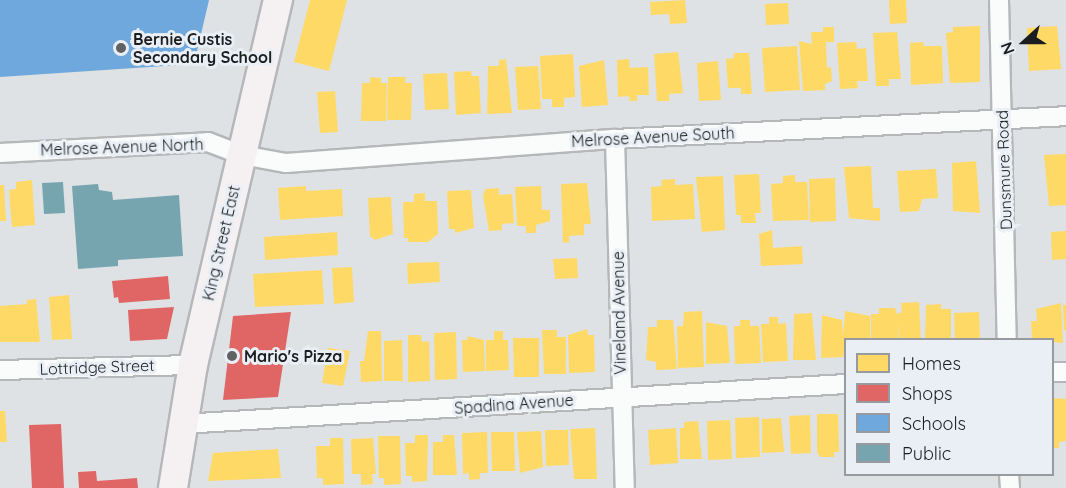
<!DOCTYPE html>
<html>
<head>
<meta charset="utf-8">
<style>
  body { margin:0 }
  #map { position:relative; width:1066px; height:488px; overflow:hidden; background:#dfe2e4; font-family:Quicksand,sans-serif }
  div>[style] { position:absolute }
  .homes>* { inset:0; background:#ffd966 }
  .shops>* { inset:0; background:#e06666 }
  .schools>* { inset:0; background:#6fa8dc }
  .public>* { inset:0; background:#76a5af }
  .roads { filter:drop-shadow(2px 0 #b5b7b9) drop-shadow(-2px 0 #b5b7b9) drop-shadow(0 2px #b5b7b9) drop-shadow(0 -2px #b5b7b9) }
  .street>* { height:18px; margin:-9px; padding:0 9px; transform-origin:9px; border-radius:9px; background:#fafbfb }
  .primary>* { height:28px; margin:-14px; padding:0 14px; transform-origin:14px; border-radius:14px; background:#f5f0f2 }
  .dots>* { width:16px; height:16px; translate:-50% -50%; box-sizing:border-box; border:3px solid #e9eff5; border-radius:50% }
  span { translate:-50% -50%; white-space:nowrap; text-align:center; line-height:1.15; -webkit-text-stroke:6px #e9eff5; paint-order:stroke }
  .poi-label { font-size:16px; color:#1b1d1f; font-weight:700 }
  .left { translate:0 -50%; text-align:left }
  .street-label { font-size:16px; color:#1b1d1f }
  .legend { position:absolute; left:844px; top:338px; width:210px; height:138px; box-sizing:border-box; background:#e9eff5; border:2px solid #979b9f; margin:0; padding:8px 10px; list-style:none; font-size:18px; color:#1b1d1f }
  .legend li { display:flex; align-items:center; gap:12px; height:30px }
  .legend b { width:30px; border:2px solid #979b9f }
  .north { position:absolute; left:994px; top:12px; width:60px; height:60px; -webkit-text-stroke:4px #e9eff5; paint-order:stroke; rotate:249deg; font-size:16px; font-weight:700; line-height:24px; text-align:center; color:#1b1d1f }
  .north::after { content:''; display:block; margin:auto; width:21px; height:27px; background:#1b1d1f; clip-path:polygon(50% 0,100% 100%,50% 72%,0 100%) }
</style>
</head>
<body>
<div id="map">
  <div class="homes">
    <div style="clip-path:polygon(310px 0,347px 0,329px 71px,294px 62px)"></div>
    <div style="clip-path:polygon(685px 0,687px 23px,670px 24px,669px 14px,651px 15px,650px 2px)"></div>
    <div style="clip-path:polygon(889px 0,906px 0,907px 23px,890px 24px)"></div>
    <div style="clip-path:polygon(788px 3px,789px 24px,766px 25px,765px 4px)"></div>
    <div style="clip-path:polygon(980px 26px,980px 82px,950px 83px,946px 33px,953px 32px,953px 27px)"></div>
    <div style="clip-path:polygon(1057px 26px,1061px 69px,1029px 71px,1027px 28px)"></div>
    <div style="clip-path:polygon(823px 27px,834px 27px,834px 42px,826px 42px,827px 68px,831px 67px,832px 81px,825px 84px,825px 90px,803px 91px,799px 41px,812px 44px,811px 32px,823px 32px)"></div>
    <div style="clip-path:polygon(897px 32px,901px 79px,889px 79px,889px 86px,876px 86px,873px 33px)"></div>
    <div style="clip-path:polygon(856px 42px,857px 49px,866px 48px,868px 81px,857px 81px,858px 88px,840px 89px,837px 43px)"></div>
    <div style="clip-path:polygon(923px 42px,924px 46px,942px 46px,943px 83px,911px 85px,910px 43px)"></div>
    <div style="clip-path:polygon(797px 46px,800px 90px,765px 92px,762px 48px)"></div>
    <div style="clip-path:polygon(678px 52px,683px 93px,669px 94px,669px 101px,657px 101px,654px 54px)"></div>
    <div style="clip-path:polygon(734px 53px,749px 53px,752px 94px,741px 94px,741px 88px,728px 88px,726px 59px,734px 58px)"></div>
    <div style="clip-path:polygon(573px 54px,575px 97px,564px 98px,564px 107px,552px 107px,552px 99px,542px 99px,540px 56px)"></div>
    <div style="clip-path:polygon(506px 59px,512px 113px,487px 114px,488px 66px,499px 66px,499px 60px)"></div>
    <div style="clip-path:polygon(629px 59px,630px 68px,648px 67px,649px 95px,637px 95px,637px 101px,630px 101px,629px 96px,618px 97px,617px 60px)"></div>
    <div style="clip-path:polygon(604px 60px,608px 105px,582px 107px,579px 66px)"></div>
    <div style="clip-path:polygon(718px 61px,721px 100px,699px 101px,697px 63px)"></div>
    <div style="clip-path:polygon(538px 66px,541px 109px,518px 110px,515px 67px)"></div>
    <div style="clip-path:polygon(471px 71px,472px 76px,479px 76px,481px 113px,456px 115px,454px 72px)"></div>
    <div style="clip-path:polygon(447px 73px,449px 109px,425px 110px,423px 74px)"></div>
    <div style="clip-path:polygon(370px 77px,381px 78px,381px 83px,387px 83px,386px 121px,361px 121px,362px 83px,370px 83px)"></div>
    <div style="clip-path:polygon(388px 77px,406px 77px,405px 83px,412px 83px,411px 120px,387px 120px)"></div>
    <div style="clip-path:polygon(335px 91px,338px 132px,320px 133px,317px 92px)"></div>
    <div style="clip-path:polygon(1066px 154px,1066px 205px,1049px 206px,1044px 155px)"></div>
    <div style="clip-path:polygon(976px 161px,980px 213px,953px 211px,952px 163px)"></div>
    <div style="clip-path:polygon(871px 166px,873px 208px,880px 208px,880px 221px,849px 218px,844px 167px)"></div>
    <div style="clip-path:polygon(936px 169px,938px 198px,922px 199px,919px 211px,900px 212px,897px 171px)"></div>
    <div style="clip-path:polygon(759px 174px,761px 213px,755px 213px,756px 223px,741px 223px,741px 215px,736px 215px,734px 175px)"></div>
    <div style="clip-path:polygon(795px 175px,795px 182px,807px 182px,809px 220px,773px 221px,771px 184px,783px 183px,783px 176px)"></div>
    <div style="clip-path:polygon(723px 176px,725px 230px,702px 232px,696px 177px)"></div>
    <div style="clip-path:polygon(835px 178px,836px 221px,810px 222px,809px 179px)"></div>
    <div style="clip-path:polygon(675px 179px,675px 185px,693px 184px,695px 219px,652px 221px,651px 187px,662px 186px,661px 180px)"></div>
    <div style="clip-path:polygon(32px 180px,35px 225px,12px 227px,9px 190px,16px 189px,16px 182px)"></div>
    <div style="clip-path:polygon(587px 183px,591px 224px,584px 224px,584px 235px,569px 236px,569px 242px,563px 243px,561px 184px)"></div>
    <div style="clip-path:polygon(0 185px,4px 185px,6px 221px,0 221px)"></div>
    <div style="clip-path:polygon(306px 186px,306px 191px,342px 189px,343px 216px,280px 220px,278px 188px)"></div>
    <div style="clip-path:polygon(541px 186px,542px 210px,550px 210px,550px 221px,536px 225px,536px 233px,526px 233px,526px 226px,517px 226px,515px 187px)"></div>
    <div style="clip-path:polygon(499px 188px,499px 195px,512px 194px,514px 223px,502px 224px,502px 230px,489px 231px,483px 196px,485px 189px)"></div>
    <div style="clip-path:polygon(471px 190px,474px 228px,455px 233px,455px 229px,449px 229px,447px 191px)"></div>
    <div style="clip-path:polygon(425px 193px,425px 201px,437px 201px,438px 234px,428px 242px,408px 242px,408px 238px,404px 238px,403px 202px,414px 202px,414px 194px)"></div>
    <div style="clip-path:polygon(391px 197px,393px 234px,375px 240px,370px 236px,368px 198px)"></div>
    <div style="clip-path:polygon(772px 230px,773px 248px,802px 246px,803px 264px,761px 266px,759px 234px)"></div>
    <div style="clip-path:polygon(1066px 231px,1066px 259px,1052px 260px,1051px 232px)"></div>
    <div style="clip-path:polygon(337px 232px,338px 255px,265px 260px,264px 237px)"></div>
    <div style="clip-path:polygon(577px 258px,578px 278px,555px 279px,553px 259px)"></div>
    <div style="clip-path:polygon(439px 262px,440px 282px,408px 284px,407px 263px)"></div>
    <div style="clip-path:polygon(352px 267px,354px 302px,334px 304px,332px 268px)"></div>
    <div style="clip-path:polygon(322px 270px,324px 304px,255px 307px,253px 274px)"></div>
    <div style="clip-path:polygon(69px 295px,72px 339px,52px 340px,49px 297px)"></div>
    <div style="clip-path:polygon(36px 299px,40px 342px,0 342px,0 306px,27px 304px,27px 300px)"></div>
    <div style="clip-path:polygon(919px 302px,921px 340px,899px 340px,898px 324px,898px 340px,871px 340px,871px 314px,879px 314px,879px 308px,895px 308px,897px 314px,902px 312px,901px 303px)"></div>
    <div style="clip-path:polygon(1061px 303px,1063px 343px,1032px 340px,1031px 321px,1037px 321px,1036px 309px)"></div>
    <div style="clip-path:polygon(941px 304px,941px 309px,951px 309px,951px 340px,925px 340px,926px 305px)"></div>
    <div style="clip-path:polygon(1063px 305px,1066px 305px,1066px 330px,1064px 330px)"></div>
    <div style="clip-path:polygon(702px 311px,704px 367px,678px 368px,677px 326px,683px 326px,684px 312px)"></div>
    <div style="clip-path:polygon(845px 311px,870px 316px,870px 340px,846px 340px,843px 357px,821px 358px,822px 315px,842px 320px,843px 336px)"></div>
    <div style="clip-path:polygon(979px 312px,980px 340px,955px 340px,954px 313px)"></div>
    <div style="clip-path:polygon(812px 313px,816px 360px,793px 360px,794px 314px)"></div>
    <div style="clip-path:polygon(769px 317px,778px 317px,778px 324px,786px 323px,788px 361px,763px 362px,761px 324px,769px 324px)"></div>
    <div style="clip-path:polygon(657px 320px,673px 320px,677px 369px,656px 370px,656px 362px,646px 360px,648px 327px,657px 327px)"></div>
    <div style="clip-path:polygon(740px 320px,750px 320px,750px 326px,759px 326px,761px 363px,735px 364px,734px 326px,740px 326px)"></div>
    <div style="clip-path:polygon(706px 322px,727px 326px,730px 363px,706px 364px)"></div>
    <div style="clip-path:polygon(587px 329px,588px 335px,594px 335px,595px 372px,569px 373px,568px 335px)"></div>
    <div style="clip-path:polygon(542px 330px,557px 330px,557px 337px,566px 337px,566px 374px,544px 374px)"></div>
    <div style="clip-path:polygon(368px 331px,381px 331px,382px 381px,361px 382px,360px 361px,364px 361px)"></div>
    <div style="clip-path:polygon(494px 331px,503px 331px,503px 340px,508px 340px,509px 370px,486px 371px,486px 340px,494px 340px)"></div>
    <div style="clip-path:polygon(456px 332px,457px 379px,435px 380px,434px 333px)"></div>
    <div style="clip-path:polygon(408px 335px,421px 335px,422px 342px,429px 341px,430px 381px,408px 382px)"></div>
    <div style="clip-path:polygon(467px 336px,484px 340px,485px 371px,463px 372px,462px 340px,468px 340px)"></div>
    <div style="clip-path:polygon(513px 338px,539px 338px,539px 377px,514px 377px)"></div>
    <div style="clip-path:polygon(402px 340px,403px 381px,384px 381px,384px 341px)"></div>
    <div style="clip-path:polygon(328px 348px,350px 351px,343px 386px,322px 383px)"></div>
    <div style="clip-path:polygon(1052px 398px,1066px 399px,1066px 441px,1059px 442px,1059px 448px,1052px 448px)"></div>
    <div style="clip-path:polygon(0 411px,5px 411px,7px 442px,0 442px)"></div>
    <div style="clip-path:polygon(817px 414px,838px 414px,839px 452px,834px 452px,834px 457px,820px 457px,817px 452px)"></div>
    <div style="clip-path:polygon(810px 415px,811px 453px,791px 454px,789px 416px)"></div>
    <div style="clip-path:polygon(759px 417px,760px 457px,736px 458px,735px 418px)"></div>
    <div style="clip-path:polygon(781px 418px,784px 452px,762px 453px,762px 419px)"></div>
    <div style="clip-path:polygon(730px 420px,732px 459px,708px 460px,707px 421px)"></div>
    <div style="clip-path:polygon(698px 421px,702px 459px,680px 459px,680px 428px,684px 428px,684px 422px)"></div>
    <div style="clip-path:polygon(595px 428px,597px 479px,574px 479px,570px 429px)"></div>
    <div style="clip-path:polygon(676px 428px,678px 463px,650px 465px,648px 430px)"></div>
    <div style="clip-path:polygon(545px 430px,568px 430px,569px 465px,546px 466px)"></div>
    <div style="clip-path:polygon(541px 431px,543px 467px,520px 473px,517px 432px)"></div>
    <div style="clip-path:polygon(487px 432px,488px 473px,480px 473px,480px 479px,469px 480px,469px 473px,463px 474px,462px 433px)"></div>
    <div style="clip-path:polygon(491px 432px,514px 432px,515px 471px,492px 471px)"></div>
    <div style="clip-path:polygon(415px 435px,428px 435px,427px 481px,412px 482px,412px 476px,406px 476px,405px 443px,415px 443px)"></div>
    <div style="clip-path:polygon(443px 435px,454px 435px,457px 475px,433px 475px,433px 442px,443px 442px)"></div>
    <div style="clip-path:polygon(378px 436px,400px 436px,401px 484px,384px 485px,384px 478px,379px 478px)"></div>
    <div style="clip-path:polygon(330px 438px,343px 438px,344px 484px,323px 485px,323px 478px,317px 478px,316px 446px,330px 446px)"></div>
    <div style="clip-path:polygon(373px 438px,376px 474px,372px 474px,373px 484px,361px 485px,361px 474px,352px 474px,351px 439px)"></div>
    <div style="clip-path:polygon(278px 449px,281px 478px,208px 481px,213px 453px)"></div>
  </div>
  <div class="shops">
    <div style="clip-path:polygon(168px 276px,170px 299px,119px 303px,118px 297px,114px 298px,112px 281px)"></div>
    <div style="clip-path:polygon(174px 307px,167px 339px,130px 341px,128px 310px)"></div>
    <div style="clip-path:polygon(291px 312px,278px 397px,223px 400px,233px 316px)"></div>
    <div style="clip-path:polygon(61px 424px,64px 488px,32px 488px,29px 425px)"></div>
    <div style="clip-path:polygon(96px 471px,97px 481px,137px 478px,138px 488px,79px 488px,78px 472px)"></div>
  </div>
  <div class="schools">
    <div style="clip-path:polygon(0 0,209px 0,194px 64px,0 77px)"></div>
  </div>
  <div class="public">
    <div style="clip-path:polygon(63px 182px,65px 213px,44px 214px,42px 183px)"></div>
    <div style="clip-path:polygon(98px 184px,99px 190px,112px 192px,113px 200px,179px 195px,183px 256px,118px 260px,118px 266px,78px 269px,72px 186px)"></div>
  </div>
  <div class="roads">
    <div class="street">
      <div style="left:999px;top:0;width:340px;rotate:88.7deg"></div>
      <div style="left:615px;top:139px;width:349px;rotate:88.4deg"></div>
      <div style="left:0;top:153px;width:208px;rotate:-3deg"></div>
      <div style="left:208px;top:142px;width:36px;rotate:21deg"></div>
      <div style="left:242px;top:155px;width:45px;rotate:10.3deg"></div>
      <div style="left:286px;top:163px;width:330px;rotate:-4.2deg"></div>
      <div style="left:615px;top:139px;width:452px;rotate:-2.9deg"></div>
      <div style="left:0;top:370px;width:193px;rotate:-1.5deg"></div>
      <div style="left:1052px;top:372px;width:14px"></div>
      <div style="left:182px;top:424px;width:665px;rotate:-3.45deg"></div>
      <div style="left:1009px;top:474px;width:14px;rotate:86deg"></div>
    </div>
    <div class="primary">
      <div style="left:173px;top:488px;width:125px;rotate:-80.8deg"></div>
      <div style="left:193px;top:365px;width:375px;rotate:-76.9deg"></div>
    </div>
  </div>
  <div class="dots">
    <div style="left:121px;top:48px;background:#606264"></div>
    <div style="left:232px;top:356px;background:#606264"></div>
  </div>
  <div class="poi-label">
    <span class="left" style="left:133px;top:48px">Bernie Custis<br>Secondary School</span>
    <span class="left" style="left:244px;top:356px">Mario's Pizza</span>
  </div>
  <div class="street-label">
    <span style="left:653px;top:137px;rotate:-3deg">Melrose Avenue South</span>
    <span style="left:122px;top:147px;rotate:-2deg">Melrose Avenue North</span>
    <span style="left:1004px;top:170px;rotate:-92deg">Dunsmure Road</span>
    <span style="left:221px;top:243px;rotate:-77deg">King Street East</span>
    <span style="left:619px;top:313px;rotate:-91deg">Vineland Avenue</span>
    <span style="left:97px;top:367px;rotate:-2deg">Lottridge Street</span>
    <span style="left:514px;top:404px;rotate:-4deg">Spadina Avenue</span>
  </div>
  <ul class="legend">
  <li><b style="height:16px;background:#ffd966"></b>Homes</li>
  <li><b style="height:16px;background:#e06666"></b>Shops</li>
  <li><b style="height:16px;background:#6fa8dc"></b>Schools</li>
  <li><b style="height:16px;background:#76a5af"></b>Public</li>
  </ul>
  <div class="north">N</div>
</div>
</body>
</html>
